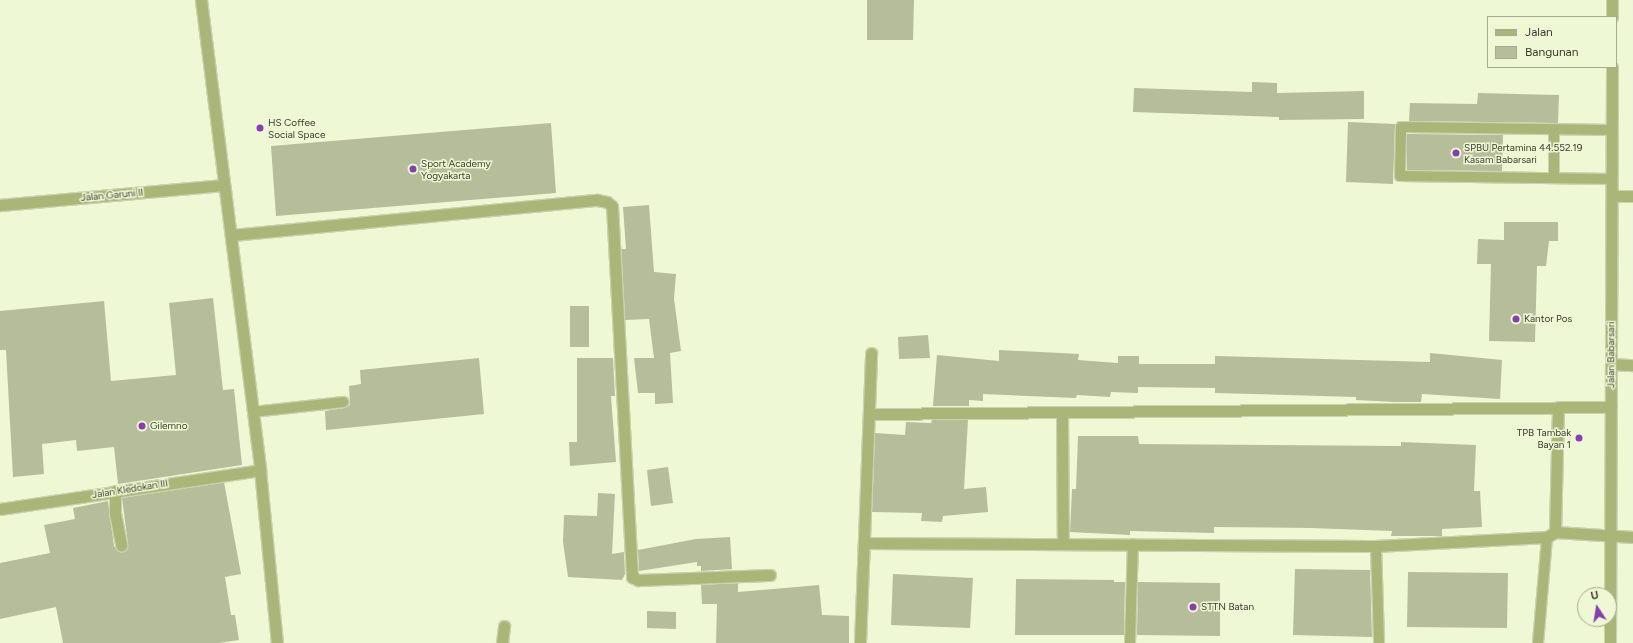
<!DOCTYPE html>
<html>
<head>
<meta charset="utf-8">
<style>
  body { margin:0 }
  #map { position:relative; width:1633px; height:643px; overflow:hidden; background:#eff8d4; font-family:Figtree,sans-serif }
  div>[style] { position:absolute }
  .building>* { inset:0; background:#b5bd9a }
  .roads { filter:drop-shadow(1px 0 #cad2b3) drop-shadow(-1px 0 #cad2b3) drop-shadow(0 1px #cad2b3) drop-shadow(0 -1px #cad2b3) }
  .service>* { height:10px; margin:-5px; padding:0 5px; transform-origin:5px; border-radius:5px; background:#a9b678 }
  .minor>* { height:11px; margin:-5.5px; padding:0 5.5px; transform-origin:5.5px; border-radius:5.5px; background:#a9b678 }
  .tertiary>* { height:11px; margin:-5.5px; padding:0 5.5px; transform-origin:5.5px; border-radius:5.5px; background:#a9b678 }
  .dots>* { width:11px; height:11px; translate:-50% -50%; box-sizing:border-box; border:2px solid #eff8d4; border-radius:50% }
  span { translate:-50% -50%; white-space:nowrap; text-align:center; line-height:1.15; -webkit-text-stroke:3px #eff8d4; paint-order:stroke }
  .poi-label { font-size:10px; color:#383b2d }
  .left { translate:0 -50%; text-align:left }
  .right { translate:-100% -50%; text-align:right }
  .street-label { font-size:10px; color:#383b2d }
  .legend { position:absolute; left:1487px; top:16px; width:130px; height:52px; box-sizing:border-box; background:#eff8d4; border:1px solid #a6ac91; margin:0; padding:5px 7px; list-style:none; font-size:12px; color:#383b2d }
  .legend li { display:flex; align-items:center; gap:8px; height:20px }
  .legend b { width:20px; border:1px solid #a6ac91 }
  .north { position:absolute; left:1577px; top:587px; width:40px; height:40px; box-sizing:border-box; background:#eff8d4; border:1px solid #a6ac91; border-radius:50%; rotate:348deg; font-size:11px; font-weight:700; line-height:16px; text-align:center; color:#383b2d }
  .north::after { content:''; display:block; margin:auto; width:14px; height:18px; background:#863eb1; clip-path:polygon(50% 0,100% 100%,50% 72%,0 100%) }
</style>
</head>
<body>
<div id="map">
  <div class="building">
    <div style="clip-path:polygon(867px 0,914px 0,913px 40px,867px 40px)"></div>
    <div style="clip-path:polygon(1252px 82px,1277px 83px,1277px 93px,1364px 91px,1364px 119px,1279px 120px,1279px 117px,1133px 112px,1134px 88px,1252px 92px)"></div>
    <div style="clip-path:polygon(1478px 93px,1559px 95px,1558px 123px,1409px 121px,1410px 103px,1477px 104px)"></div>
    <div style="clip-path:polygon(1348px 122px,1395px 124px,1393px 184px,1346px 182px)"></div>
    <div style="clip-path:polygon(551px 123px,556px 193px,276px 216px,271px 146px)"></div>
    <div style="clip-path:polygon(1407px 134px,1503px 135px,1502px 171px,1407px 170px)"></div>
    <div style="clip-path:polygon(649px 205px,654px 272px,676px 274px,674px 299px,681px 351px,670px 353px,673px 403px,655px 404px,655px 393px,638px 393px,634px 358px,654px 358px,649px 319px,625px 320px,621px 249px,626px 249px,623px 207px)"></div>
    <div style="clip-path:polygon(1504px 222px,1558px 222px,1558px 241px,1549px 241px,1546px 266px,1537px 266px,1535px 342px,1489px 341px,1491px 264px,1477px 264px,1478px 239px,1504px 240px)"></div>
    <div style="clip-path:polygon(213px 298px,223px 390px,234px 389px,242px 465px,118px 484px,114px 447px,77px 451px,76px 440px,42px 444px,44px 474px,13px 477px,6px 350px,0 350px,0 311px,104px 301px,111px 381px,176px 375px,169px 303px)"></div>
    <div style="clip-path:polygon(570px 306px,589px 306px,589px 347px,570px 347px)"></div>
    <div style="clip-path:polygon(928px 335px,930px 358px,899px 359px,898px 337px)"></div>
    <div style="clip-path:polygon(999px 350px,1079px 354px,1078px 360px,1118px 363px,1118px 356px,1139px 356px,1139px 364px,1215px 364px,1215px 356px,1430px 362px,1430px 353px,1502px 360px,1500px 399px,1422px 394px,1421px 402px,1395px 402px,1356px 400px,1356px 397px,1215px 393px,1215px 388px,1138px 387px,1138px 393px,1111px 392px,1110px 397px,1077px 395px,1076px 398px,983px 394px,983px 401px,969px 400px,969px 406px,933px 406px,937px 355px,999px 361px)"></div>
    <div style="clip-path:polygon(479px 358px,484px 414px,326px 430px,325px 411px,344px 408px,350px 405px,349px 386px,361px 384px,360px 370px)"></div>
    <div style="clip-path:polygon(577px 358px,613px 358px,615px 396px,611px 396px,616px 462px,570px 466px,569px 442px,577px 442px)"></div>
    <div style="clip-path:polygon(932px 420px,968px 420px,964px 489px,986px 487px,988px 512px,943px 516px,942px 522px,921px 521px,922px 513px,872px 512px,875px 433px,905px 435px,906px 422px,931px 423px)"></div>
    <div style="clip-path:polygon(1078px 436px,1138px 436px,1139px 444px,1401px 446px,1401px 442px,1476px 445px,1474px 491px,1480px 491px,1482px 527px,1442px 529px,1442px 536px,1391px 536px,1392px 531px,1311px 528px,1214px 527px,1214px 533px,1130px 531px,1130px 535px,1070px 532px,1072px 489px,1076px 489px)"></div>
    <div style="clip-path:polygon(668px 467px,673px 503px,651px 506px,647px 470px)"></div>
    <div style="clip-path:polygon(224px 482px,241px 574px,225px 577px,231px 615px,235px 615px,239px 640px,219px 643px,63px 643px,56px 607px,0 619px,0 563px,50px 553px,44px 525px,75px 519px,73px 508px,108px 501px,114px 546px,118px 551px,123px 552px,128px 544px,122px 498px)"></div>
    <div style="clip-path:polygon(598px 493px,615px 494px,612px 554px,624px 552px,625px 574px,622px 580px,568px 577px,563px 542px,564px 515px,597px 516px)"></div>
    <div style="clip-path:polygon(730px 537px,732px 569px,701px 571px,701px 566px,697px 566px,697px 562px,639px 571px,638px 550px,696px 539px)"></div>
    <div style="clip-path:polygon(1295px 569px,1370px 570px,1372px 637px,1293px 635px)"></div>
    <div style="clip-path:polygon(1408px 572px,1508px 573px,1507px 628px,1407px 627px)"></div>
    <div style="clip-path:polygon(893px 574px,973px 578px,970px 628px,891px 625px)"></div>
    <div style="clip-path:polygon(1016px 579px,1114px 580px,1114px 582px,1125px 582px,1124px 635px,1015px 635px)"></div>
    <div style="clip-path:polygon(1138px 582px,1220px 583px,1220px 636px,1137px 635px)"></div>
    <div style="clip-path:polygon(738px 583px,738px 592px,819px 585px,822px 615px,849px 616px,849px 643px,716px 643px,717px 604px,702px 604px,701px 585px)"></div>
    <div style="clip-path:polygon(647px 611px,676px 612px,676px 629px,647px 628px)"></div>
  </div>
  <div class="roads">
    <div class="service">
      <div style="left:1554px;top:178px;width:49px;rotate:-90deg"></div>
      <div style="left:1612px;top:179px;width:212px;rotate:-179.2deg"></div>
      <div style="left:1400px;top:176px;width:49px;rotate:-88.8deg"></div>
      <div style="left:1401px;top:127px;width:211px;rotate:0.8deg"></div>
      <div style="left:253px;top:412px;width:91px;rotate:-6.3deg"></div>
      <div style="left:1376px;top:546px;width:97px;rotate:88.2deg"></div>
      <div style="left:1130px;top:643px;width:99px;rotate:-88.3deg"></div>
      <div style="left:1538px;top:643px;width:106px;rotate:-85.1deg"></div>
    </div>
    <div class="minor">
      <div style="left:201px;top:0;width:474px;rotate:82.8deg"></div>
      <div style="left:260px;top:470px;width:174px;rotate:84.4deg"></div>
      <div style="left:1612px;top:196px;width:21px"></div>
      <div style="left:0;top:205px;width:225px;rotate:-5.1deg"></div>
      <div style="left:232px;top:235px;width:367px;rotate:-5.5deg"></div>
      <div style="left:597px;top:200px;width:10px;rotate:11deg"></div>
      <div style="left:607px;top:202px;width:6px;rotate:39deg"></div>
      <div style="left:612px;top:206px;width:372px;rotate:86.9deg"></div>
      <div style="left:632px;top:577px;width:7px;rotate:27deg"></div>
      <div style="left:638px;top:580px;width:132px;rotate:-2.2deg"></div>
      <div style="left:1611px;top:364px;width:22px;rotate:3deg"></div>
      <div style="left:1062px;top:412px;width:132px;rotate:89.6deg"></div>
      <div style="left:869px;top:414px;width:742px;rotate:-0.54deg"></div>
      <div style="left:115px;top:491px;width:22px;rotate:90deg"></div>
      <div style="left:115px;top:513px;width:33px;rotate:79deg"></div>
      <div style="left:0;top:509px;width:263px;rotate:-8.5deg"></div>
      <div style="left:1555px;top:532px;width:125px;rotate:-88.6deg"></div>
      <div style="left:864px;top:543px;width:512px;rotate:0.34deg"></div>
      <div style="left:1376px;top:546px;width:171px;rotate:-3deg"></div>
      <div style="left:1547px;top:537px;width:9px;rotate:-32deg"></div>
      <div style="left:1555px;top:532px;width:78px;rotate:3.7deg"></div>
      <div style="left:502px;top:643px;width:17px;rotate:-83deg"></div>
      <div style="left:860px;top:643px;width:290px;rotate:-87.8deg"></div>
    </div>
    <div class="tertiary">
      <div style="left:1612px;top:17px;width:17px;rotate:-90deg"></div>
      <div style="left:1610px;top:643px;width:576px;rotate:-89.8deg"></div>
    </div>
  </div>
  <div class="dots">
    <div style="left:260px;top:128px;background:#863eb1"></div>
    <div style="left:1456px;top:153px;background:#863eb1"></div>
    <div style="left:413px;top:169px;background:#863eb1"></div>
    <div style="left:1516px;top:319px;background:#863eb1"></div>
    <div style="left:142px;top:426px;background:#863eb1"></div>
    <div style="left:1579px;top:438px;background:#863eb1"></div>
    <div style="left:1193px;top:607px;background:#863eb1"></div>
  </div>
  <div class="poi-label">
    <span class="left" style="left:268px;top:128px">HS Coffee<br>Social Space</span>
    <span class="left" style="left:1464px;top:153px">SPBU Pertamina 44.552.19<br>Kasam Babarsari</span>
    <span class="left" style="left:421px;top:169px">Sport Academy<br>Yogyakarta</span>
    <span class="left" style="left:1524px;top:319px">Kantor Pos</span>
    <span class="left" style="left:150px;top:426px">Gilemno</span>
    <span class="right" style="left:1571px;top:438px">TPB Tambak<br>Bayan 1</span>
    <span class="left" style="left:1201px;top:607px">STTN Batan</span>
  </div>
  <div class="street-label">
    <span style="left:112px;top:195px;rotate:-5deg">Jalan Garuni II</span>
    <span style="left:1611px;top:355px;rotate:-90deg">Jalan Babarsari</span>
    <span style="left:130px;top:489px;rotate:-9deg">Jalan Kledokan III</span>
  </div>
  <ul class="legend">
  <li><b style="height:5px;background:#a9b678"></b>Jalan</li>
  <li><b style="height:11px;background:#b5bd9a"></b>Bangunan</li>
  </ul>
  <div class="north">U</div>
</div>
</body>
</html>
